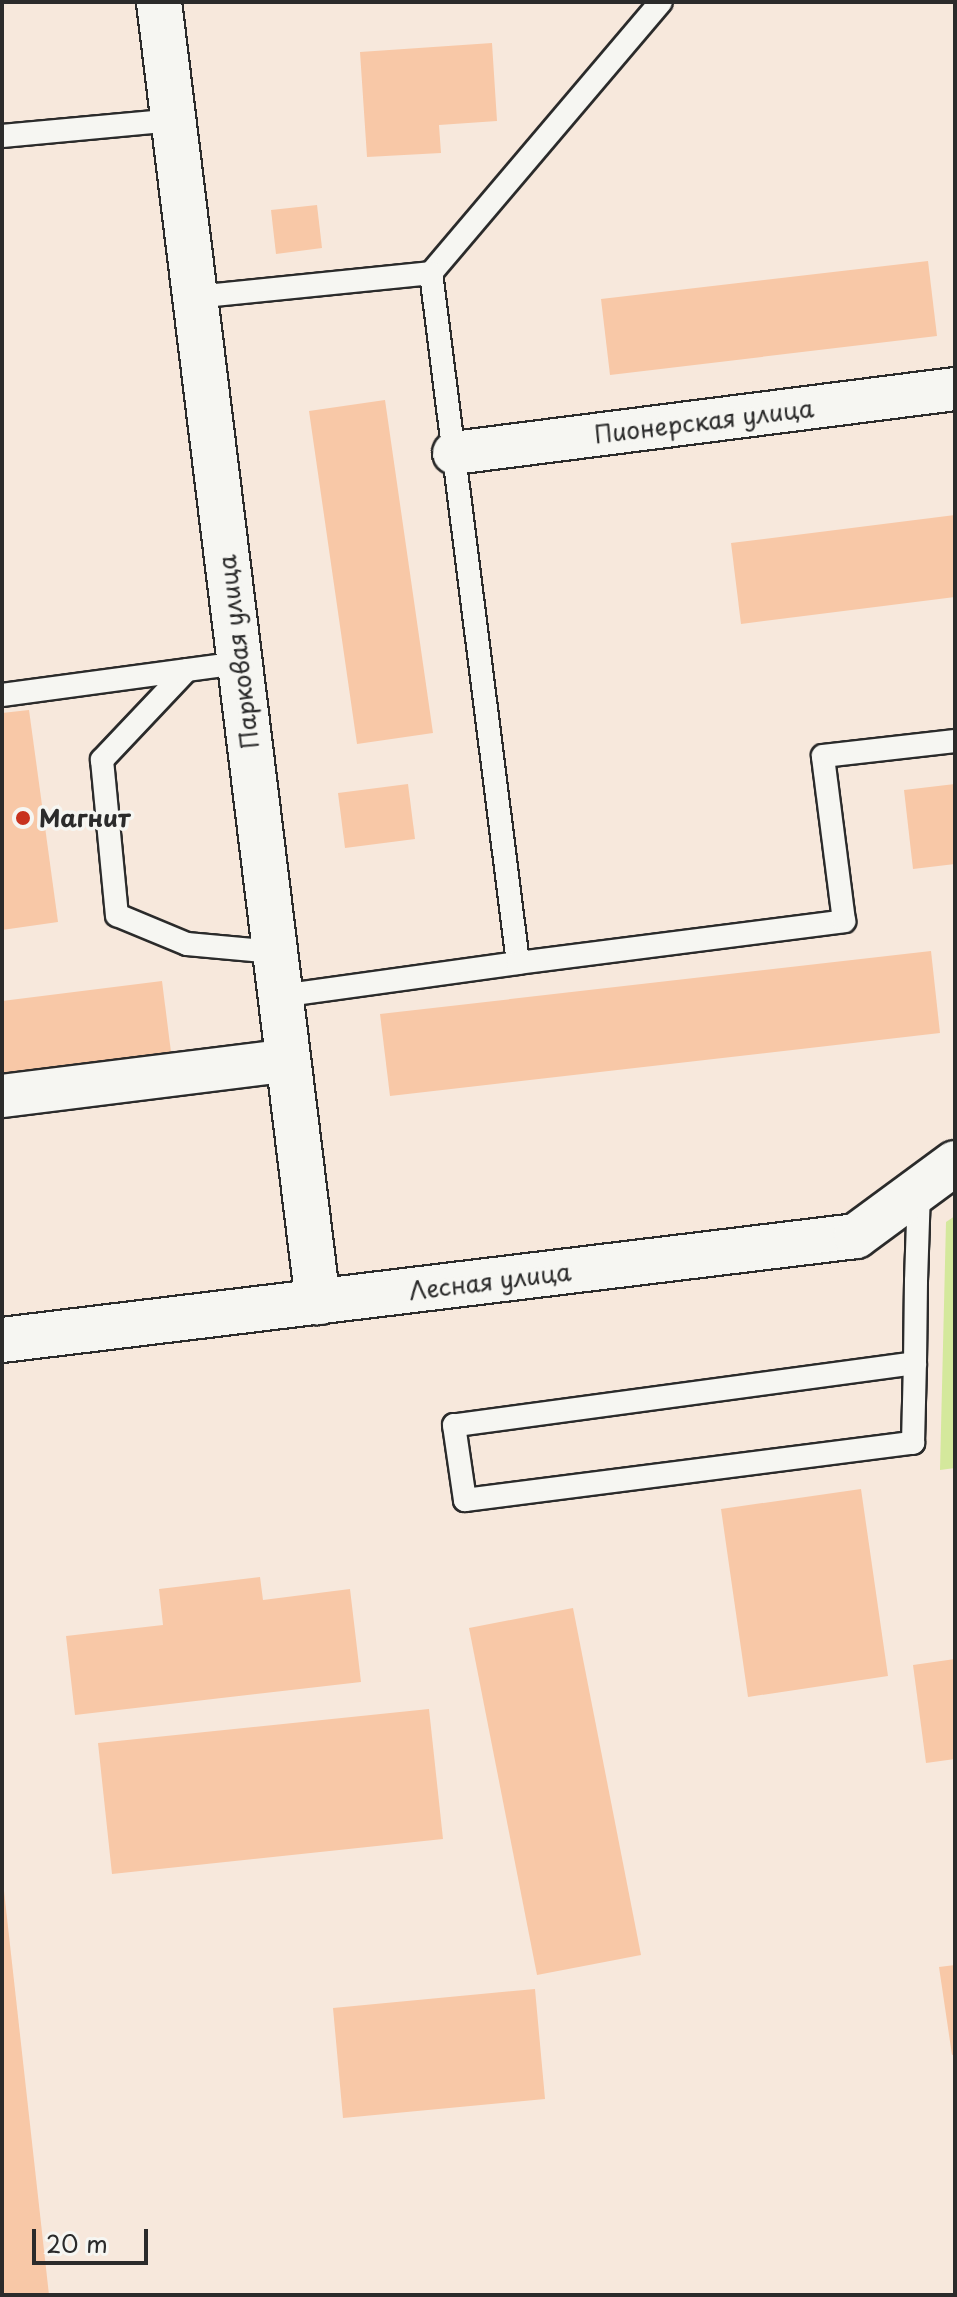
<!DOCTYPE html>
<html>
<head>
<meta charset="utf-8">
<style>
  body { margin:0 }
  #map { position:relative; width:957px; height:2297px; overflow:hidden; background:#f7e8dc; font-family:"Playpen Sans",sans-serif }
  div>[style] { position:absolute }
  .green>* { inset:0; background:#d4e89c }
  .building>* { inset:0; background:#f8c8a7 }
  .roads { filter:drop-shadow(2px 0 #2b2b2b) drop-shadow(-2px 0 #2b2b2b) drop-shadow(0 2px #2b2b2b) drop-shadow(0 -2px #2b2b2b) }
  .lane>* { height:22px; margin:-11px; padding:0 11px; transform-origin:11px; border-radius:11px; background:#f6f6f2 }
  .street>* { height:42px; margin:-21px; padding:0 21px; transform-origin:21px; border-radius:21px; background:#f6f6f2 }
  .secondary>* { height:44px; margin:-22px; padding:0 22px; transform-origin:22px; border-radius:22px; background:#f6f6f2 }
  .dots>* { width:22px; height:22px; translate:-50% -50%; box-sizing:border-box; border:4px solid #f6f6f2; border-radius:50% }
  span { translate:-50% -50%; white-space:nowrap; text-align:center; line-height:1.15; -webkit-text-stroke:7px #f6f6f2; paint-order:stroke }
  .street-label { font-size:24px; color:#2b2b2b }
  .poi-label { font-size:24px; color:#2b2b2b; font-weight:700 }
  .left { translate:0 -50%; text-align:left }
  .frame { position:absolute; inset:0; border:4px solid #2b2b2b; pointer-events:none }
  .scale { position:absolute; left:32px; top:2229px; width:116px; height:36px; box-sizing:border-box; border:4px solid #2b2b2b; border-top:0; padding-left:10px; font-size:24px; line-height:28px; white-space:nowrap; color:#2b2b2b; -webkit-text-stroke:6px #f6f6f2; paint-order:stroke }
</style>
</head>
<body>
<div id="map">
  <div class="green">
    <div style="clip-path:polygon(955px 1216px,955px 1468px,940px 1470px,946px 1222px)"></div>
  </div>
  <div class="building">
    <div style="clip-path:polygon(492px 43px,497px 121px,439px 125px,441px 153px,367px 157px,360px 52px)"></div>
    <div style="clip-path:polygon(317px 205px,322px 248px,276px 254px,271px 210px)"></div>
    <div style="clip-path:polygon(928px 261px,937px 336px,610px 375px,601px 299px)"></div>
    <div style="clip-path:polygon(385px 400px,433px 733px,357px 744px,309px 411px)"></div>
    <div style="clip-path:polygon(955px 515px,955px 597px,741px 624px,731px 543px)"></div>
    <div style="clip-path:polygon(29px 710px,58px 922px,2px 930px,2px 713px)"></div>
    <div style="clip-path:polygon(408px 784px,415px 839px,345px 848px,338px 793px)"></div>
    <div style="clip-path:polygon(955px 784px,955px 864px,913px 869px,904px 790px)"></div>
    <div style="clip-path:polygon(931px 951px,940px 1033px,390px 1096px,380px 1014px)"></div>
    <div style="clip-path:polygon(162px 981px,172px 1060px,2px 1082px,2px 1001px)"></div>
    <div style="clip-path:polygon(861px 1489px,888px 1676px,748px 1697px,721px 1509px)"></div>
    <div style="clip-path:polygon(260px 1577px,263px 1600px,350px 1589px,361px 1682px,75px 1715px,66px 1636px,163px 1625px,159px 1589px)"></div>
    <div style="clip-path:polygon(573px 1608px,641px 1955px,537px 1975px,469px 1628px)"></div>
    <div style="clip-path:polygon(955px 1659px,955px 1759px,926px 1763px,913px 1665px)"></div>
    <div style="clip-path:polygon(429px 1709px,443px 1839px,112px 1874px,98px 1743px)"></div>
    <div style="clip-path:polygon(2px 1891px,4px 1891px,49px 2295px,2px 2295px)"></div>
    <div style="clip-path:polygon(955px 1965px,955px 2054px,952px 2055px,939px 1967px)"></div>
    <div style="clip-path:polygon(535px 1989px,545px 2099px,343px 2118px,333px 2008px)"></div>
  </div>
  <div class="roads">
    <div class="lane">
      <div style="left:2px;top:136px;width:172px;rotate:-5.3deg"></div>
      <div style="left:431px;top:273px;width:355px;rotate:-49.7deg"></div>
      <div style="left:195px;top:297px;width:237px;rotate:-5.8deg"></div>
      <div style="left:431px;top:273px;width:695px;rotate:82.81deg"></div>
      <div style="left:518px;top:963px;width:239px;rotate:172.1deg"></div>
      <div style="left:187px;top:670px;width:124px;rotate:133.4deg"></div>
      <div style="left:102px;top:760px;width:156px;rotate:84.5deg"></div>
      <div style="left:117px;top:915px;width:76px;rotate:22.5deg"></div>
      <div style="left:187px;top:944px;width:88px;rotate:5.2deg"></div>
      <div style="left:2px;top:695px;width:240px;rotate:-7.7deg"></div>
      <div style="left:518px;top:963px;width:329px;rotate:-7.3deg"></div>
      <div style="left:844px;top:921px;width:166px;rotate:-97.3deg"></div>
      <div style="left:823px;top:756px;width:133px;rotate:-6.5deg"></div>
      <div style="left:915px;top:1363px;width:465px;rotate:172.3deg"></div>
      <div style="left:454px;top:1425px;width:76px;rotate:81.7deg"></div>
      <div style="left:465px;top:1500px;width:452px;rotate:-7.3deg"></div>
      <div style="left:913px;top:1443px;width:80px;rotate:-88.6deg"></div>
      <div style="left:915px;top:1363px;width:82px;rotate:-89.3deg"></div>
      <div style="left:916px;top:1281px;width:91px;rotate:-88.1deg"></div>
    </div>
    <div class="street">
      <div style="left:454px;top:453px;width:505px;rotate:-7.28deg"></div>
      <div style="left:2px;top:1096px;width:289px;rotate:-7.1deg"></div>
    </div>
    <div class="secondary">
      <div style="left:159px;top:2px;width:1310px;rotate:83.03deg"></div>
      <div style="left:2px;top:1340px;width:860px;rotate:-6.94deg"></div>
      <div style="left:856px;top:1236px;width:123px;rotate:-36.4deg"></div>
    </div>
  </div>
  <div class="dots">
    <div style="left:23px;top:818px;background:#c8321e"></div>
  </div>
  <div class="street-label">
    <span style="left:704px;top:421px;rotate:-7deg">Пионерская улица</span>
    <span style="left:238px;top:652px;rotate:-97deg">Парковая улица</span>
    <span style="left:490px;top:1281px;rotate:-7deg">Лесная улица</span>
  </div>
  <div class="poi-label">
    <span class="left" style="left:39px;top:818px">Магнит</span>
  </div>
  <div class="frame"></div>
  <div class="scale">20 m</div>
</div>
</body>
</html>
